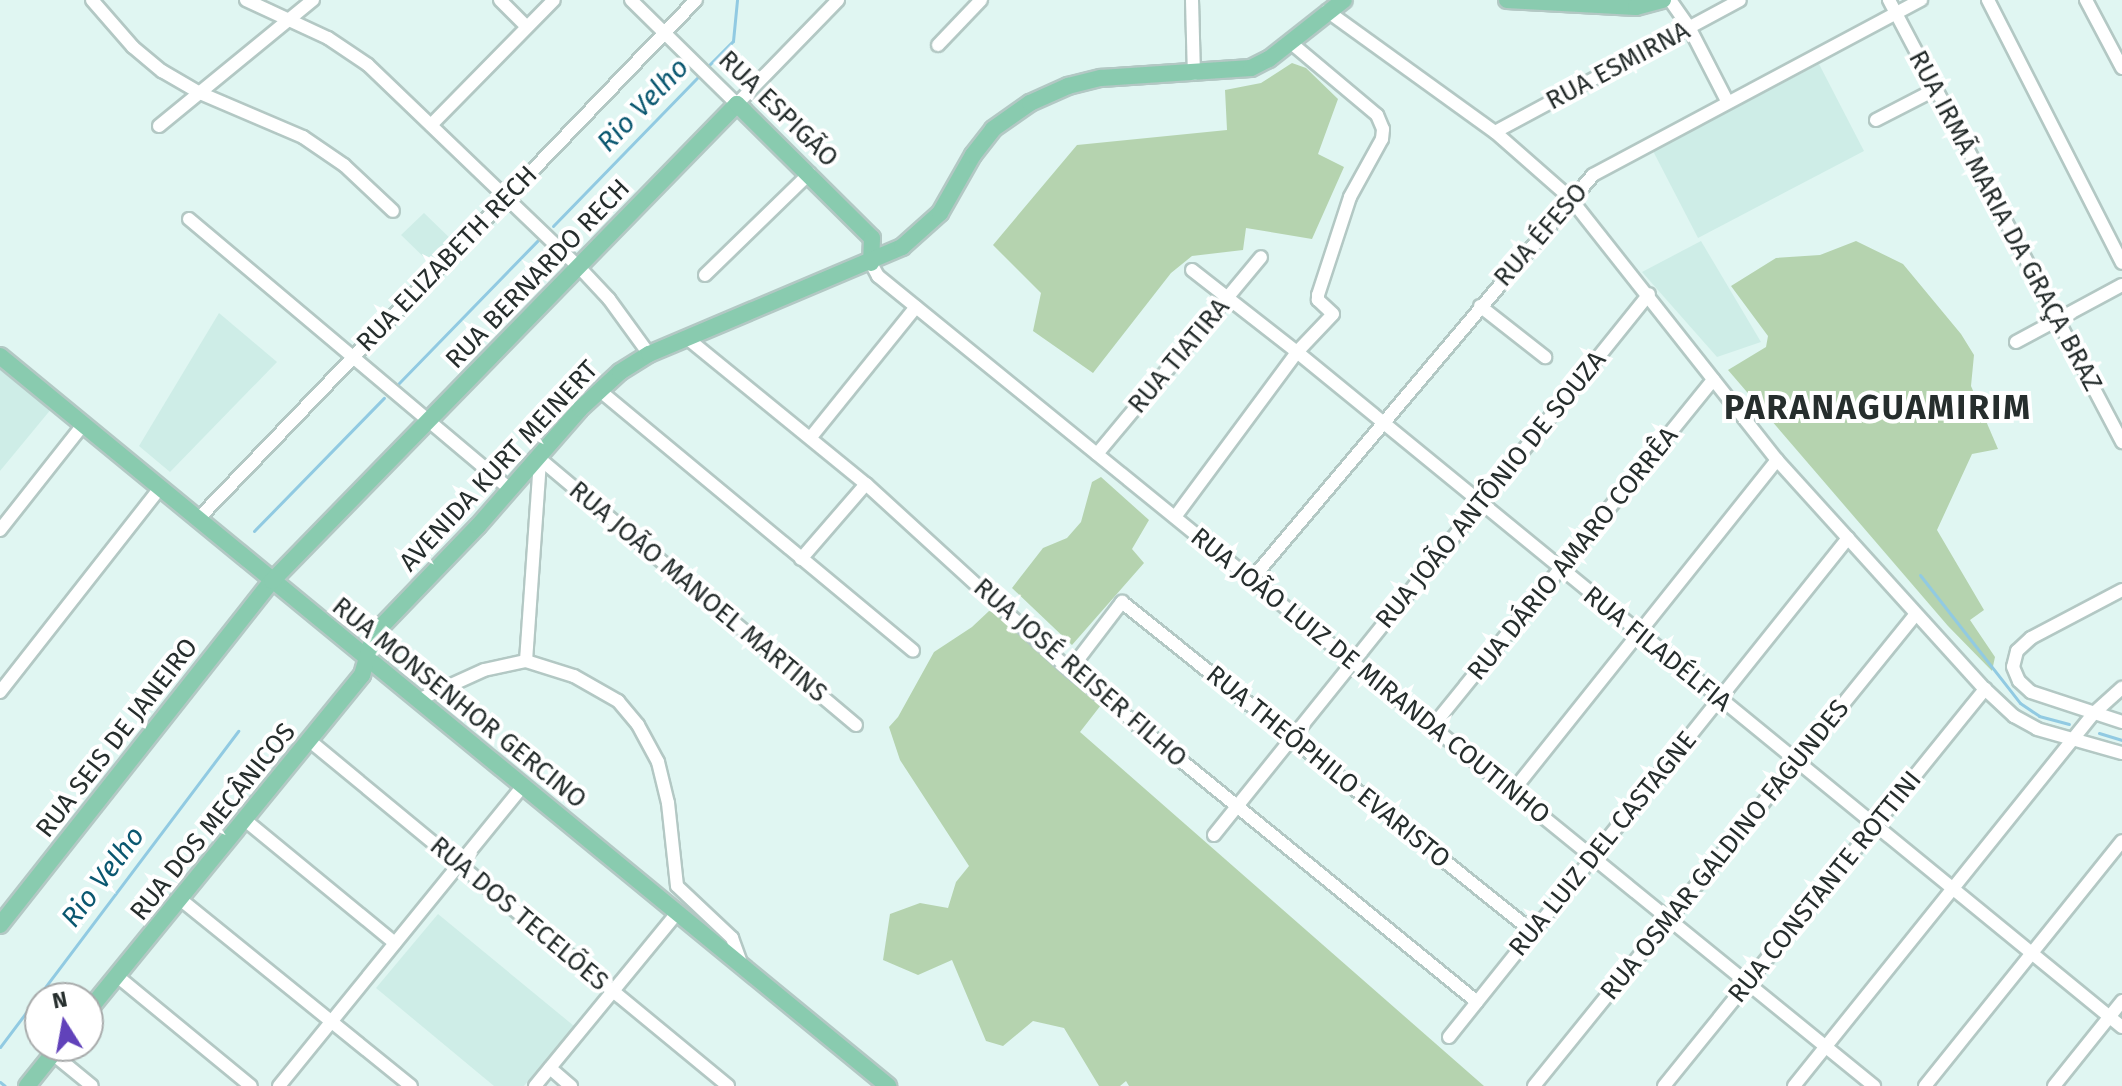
<!DOCTYPE html>
<html>
<head>
<meta charset="utf-8">
<style>
  body { margin:0 }
  #map { position:relative; width:2122px; height:1086px; overflow:hidden; background:#e0f6f2; font-family:"Fira Sans",sans-serif }
  div>[style] { position:absolute }
  .built>* { inset:0; background:#ceede7 }
  .green>* { inset:0; background:#b5d3af }
  .stream>* { height:3px; margin:-1.5px; padding:0 1.5px; transform-origin:1.5px; border-radius:1.5px; background:#91cae2 }
  .roads { filter:drop-shadow(2px 0 #b3c8c4) drop-shadow(-2px 0 #b3c8c4) drop-shadow(0 2px #b3c8c4) drop-shadow(0 -2px #b3c8c4) }
  .minor>* { height:12px; margin:-6px; padding:0 6px; transform-origin:6px; border-radius:6px; background:#fff }
  .major>* { height:16px; margin:-8px; padding:0 8px; transform-origin:8px; border-radius:8px; background:#89cbaf }
  span { translate:-50% -50%; white-space:nowrap; text-align:center; line-height:1.15; -webkit-text-stroke:8px #fff; paint-order:stroke }
  .street-label { font-size:26px; color:#262e2d }
  .water-label { font-size:28px; color:#0a5770; font-style:italic }
  .district-label { font-size:34px; color:#262e2d; font-weight:700; letter-spacing:2px }
  .north { position:absolute; left:24px; top:982px; width:80px; height:80px; box-sizing:border-box; background:#fff; border:2px solid #a8abab; border-radius:50%; rotate:349deg; font-size:22px; font-weight:700; line-height:32px; text-align:center; color:#262e2d }
  .north::after { content:''; display:block; margin:auto; width:28px; height:36px; background:#6142ba; clip-path:polygon(50% 0,100% 100%,50% 72%,0 100%) }
</style>
</head>
<body>
<div id="map">
  <div class="built">
    <div style="clip-path:polygon(1819px 64px,1864px 151px,1698px 238px,1653px 151px)"></div>
    <div style="clip-path:polygon(424px 213px,455px 243px,432px 265px,401px 235px)"></div>
    <div style="clip-path:polygon(1701px 241px,1761px 342px,1717px 357px,1642px 272px)"></div>
    <div style="clip-path:polygon(219px 313px,277px 362px,170px 472px,139px 446px)"></div>
    <div style="clip-path:polygon(0 366px,52px 408px,0 471px)"></div>
    <div style="clip-path:polygon(438px 914px,574px 1026px,524px 1086px,494px 1086px,376px 988px)"></div>
  </div>
  <div class="green">
    <div style="clip-path:polygon(1292px 63px,1306px 68px,1338px 99px,1318px 154px,1344px 167px,1312px 239px,1246px 228px,1243px 250px,1192px 256px,1171px 273px,1093px 373px,1033px 331px,1041px 293px,993px 245px,1077px 145px,1227px 130px,1225px 90px,1261px 83px)"></div>
    <div style="clip-path:polygon(1856px 241px,1903px 264px,1961px 334px,1974px 355px,1971px 386px,1998px 449px,1972px 454px,1937px 530px,1984px 610px,1970px 620px,1995px 657px,1992px 671px,1948px 626px,1728px 370px,1766px 347px,1768px 336px,1731px 286px,1776px 258px,1820px 255px)"></div>
    <div style="clip-path:polygon(1101px 477px,1149px 520px,1132px 549px,1144px 563px,1072px 645px,1012px 588px,1043px 548px,1067px 538px,1081px 522px,1092px 482px)"></div>
    <div style="clip-path:polygon(989px 611px,1003px 614px,1101px 705px,1080px 732px,1484px 1086px,1129px 1086px,1126px 1081px,1120px 1086px,1099px 1086px,1064px 1028px,1033px 1021px,1003px 1046px,986px 1041px,952px 960px,918px 975px,883px 960px,890px 914px,920px 903px,948px 908px,956px 882px,969px 866px,900px 760px,889px 727px,898px 717px,934px 652px,972px 627px)"></div>
  </div>
  <div class="stream">
    <div style="left:706px;top:68px;width:38px;rotate:-45deg"></div>
    <div style="left:733px;top:41px;width:41px;rotate:-84.4deg"></div>
    <div style="left:553px;top:226px;width:212px;rotate:-45.8deg"></div>
    <div style="left:399px;top:383px;width:199px;rotate:-45.8deg"></div>
    <div style="left:254px;top:531px;width:186px;rotate:-45.7deg"></div>
    <div style="left:1920px;top:575px;width:162px;rotate:52deg"></div>
    <div style="left:2020px;top:703px;width:23px;rotate:34deg"></div>
    <div style="left:2039px;top:716px;width:31px;rotate:15deg"></div>
    <div style="left:2099px;top:733px;width:24px;rotate:17deg"></div>
    <div style="left:0;top:1047px;width:396px;rotate:-53deg"></div>
    <div style="left:0;top:1082px;width:6px;rotate:39deg"></div>
  </div>
  <div class="roads">
    <div class="minor">
      <div style="left:92px;top:0;width:62px;rotate:48.9deg"></div>
      <div style="left:133px;top:47px;width:38px;rotate:40deg"></div>
      <div style="left:162px;top:71px;width:44px;rotate:30.1deg"></div>
      <div style="left:200px;top:93px;width:112px;rotate:23.1deg"></div>
      <div style="left:303px;top:137px;width:50px;rotate:34.3deg"></div>
      <div style="left:344px;top:165px;width:67px;rotate:43.2deg"></div>
      <div style="left:246px;top:0;width:90px;rotate:24.9deg"></div>
      <div style="left:328px;top:38px;width:48px;rotate:34deg"></div>
      <div style="left:368px;top:65px;width:292px;rotate:43.8deg"></div>
      <div style="left:579px;top:267px;width:44px;rotate:46.8deg"></div>
      <div style="left:609px;top:299px;width:68px;rotate:54deg"></div>
      <div style="left:500px;top:0;width:38px;rotate:45deg"></div>
      <div style="left:631px;top:0;width:148px;rotate:44.5deg"></div>
      <div style="left:737px;top:104px;width:145px;rotate:-45.8deg"></div>
      <div style="left:1192px;top:0;width:74px;rotate:88.5deg"></div>
      <div style="left:1670px;top:0;width:33px;rotate:55deg"></div>
      <div style="left:1689px;top:27px;width:83px;rotate:62.8deg"></div>
      <div style="left:1889px;top:0;width:500px;rotate:62.2deg"></div>
      <div style="left:1988px;top:0;width:295px;rotate:63deg"></div>
      <div style="left:2086px;top:0;width:77px;rotate:62.1deg"></div>
      <div style="left:1327px;top:11px;width:207px;rotate:35.8deg"></div>
      <div style="left:1495px;top:132px;width:100px;rotate:41.3deg"></div>
      <div style="left:1570px;top:198px;width:334px;rotate:51.7deg"></div>
      <div style="left:1777px;top:460px;width:309px;rotate:47.8deg"></div>
      <div style="left:1985px;top:689px;width:40px;rotate:43deg"></div>
      <div style="left:2014px;top:716px;width:26px;rotate:29deg"></div>
      <div style="left:2037px;top:729px;width:88px;rotate:15.8deg"></div>
      <div style="left:938px;top:45px;width:62px;rotate:-46.3deg"></div>
      <div style="left:1876px;top:120px;width:68px;rotate:-27.3deg"></div>
      <div style="left:431px;top:125px;width:175px;rotate:-45.5deg"></div>
      <div style="left:159px;top:126px;width:199px;rotate:-39.3deg"></div>
      <div style="left:1495px;top:132px;width:278px;rotate:-28.3deg"></div>
      <div style="left:189px;top:219px;width:421px;rotate:40.1deg"></div>
      <div style="left:871px;top:263px;width:15px;rotate:62deg"></div>
      <div style="left:878px;top:276px;width:1284px;rotate:39.12deg"></div>
      <div style="left:1192px;top:270px;width:133px;rotate:38deg"></div>
      <div style="left:1297px;top:352px;width:1066px;rotate:39.29deg"></div>
      <div style="left:705px;top:275px;width:146px;rotate:-44.2deg"></div>
      <div style="left:1480px;top:306px;width:83px;rotate:38.1deg"></div>
      <div style="left:688px;top:339px;width:230px;rotate:39.2deg"></div>
      <div style="left:866px;top:484px;width:276px;rotate:42.4deg"></div>
      <div style="left:1070px;top:670px;width:525px;rotate:39.2deg"></div>
      <div style="left:2016px;top:342px;width:120px;rotate:-28.3deg"></div>
      <div style="left:599px;top:390px;width:408px;rotate:39.7deg"></div>
      <div style="left:811px;top:437px;width:167px;rotate:-51.1deg"></div>
      <div style="left:1097px;top:454px;width:256px;rotate:-50.2deg"></div>
      <div style="left:540px;top:459px;width:413px;rotate:40.1deg"></div>
      <div style="left:1175px;top:517px;width:205px;rotate:-53.5deg"></div>
      <div style="left:1297px;top:352px;width:52px;rotate:-46.5deg"></div>
      <div style="left:1333px;top:314px;width:21px;rotate:-137deg"></div>
      <div style="left:1318px;top:300px;width:5px;rotate:-90deg"></div>
      <div style="left:1318px;top:295px;width:103px;rotate:-71.9deg"></div>
      <div style="left:1350px;top:197px;width:66px;rotate:-61.1deg"></div>
      <div style="left:1382px;top:139px;width:10px;rotate:-84deg"></div>
      <div style="left:1383px;top:129px;width:15px;rotate:-113deg"></div>
      <div style="left:1377px;top:115px;width:114px;rotate:-140deg"></div>
      <div style="left:198px;top:519px;width:719px;rotate:-46.18deg"></div>
      <div style="left:0;top:530px;width:134px;rotate:-51.7deg"></div>
      <div style="left:801px;top:559px;width:99px;rotate:-49.1deg"></div>
      <div style="left:1251px;top:580px;width:530px;rotate:-49.82deg"></div>
      <div style="left:1593px;top:175px;width:372px;rotate:-28.1deg"></div>
      <div style="left:2122px;top:590px;width:103px;rotate:152.2deg"></div>
      <div style="left:2031px;top:638px;width:19px;rotate:137deg"></div>
      <div style="left:2017px;top:651px;width:16px;rotate:104deg"></div>
      <div style="left:2013px;top:667px;width:15px;rotate:67deg"></div>
      <div style="left:2019px;top:681px;width:16px;rotate:43deg"></div>
      <div style="left:2031px;top:692px;width:96px;rotate:18.2deg"></div>
      <div style="left:526px;top:661px;width:202px;rotate:-86deg"></div>
      <div style="left:1070px;top:670px;width:86px;rotate:-52.6deg"></div>
      <div style="left:1122px;top:602px;width:527px;rotate:38.76deg"></div>
      <div style="left:0;top:692px;width:259px;rotate:-51.9deg"></div>
      <div style="left:418px;top:700px;width:72px;rotate:-24.4deg"></div>
      <div style="left:484px;top:670px;width:43px;rotate:-12.1deg"></div>
      <div style="left:526px;top:661px;width:50px;rotate:17.4deg"></div>
      <div style="left:574px;top:676px;width:51px;rotate:29.6deg"></div>
      <div style="left:618px;top:701px;width:31px;rotate:50deg"></div>
      <div style="left:638px;top:725px;width:42px;rotate:61.6deg"></div>
      <div style="left:658px;top:762px;width:42px;rotate:76.3deg"></div>
      <div style="left:668px;top:803px;width:83px;rotate:83.8deg"></div>
      <div style="left:677px;top:886px;width:76px;rotate:43.4deg"></div>
      <div style="left:732px;top:938px;width:32px;rotate:70deg"></div>
      <div style="left:1432px;top:727px;width:447px;rotate:-51deg"></div>
      <div style="left:310px;top:741px;width:542px;rotate:39.53deg"></div>
      <div style="left:1512px;top:792px;width:425px;rotate:-51.4deg"></div>
      <div style="left:245px;top:820px;width:194px;rotate:39.4deg"></div>
      <div style="left:1214px;top:835px;width:694px;rotate:-51.2deg"></div>
      <div style="left:180px;top:899px;width:297px;rotate:39deg"></div>
      <div style="left:117px;top:976px;width:173px;rotate:39.4deg"></div>
      <div style="left:1449px;top:1037px;width:639px;rotate:-51.35deg"></div>
      <div style="left:53px;top:1054px;width:50px;rotate:39.4deg"></div>
      <div style="left:550px;top:1068px;width:28px;rotate:41deg"></div>
      <div style="left:279px;top:1086px;width:387px;rotate:-50.9deg"></div>
      <div style="left:535px;top:1086px;width:224px;rotate:-50.6deg"></div>
      <div style="left:1534px;top:1086px;width:607px;rotate:-51.02deg"></div>
      <div style="left:1664px;top:1086px;width:511px;rotate:-51.04deg"></div>
      <div style="left:1794px;top:1086px;width:479px;rotate:-51.2deg"></div>
      <div style="left:2094px;top:713px;width:38px;rotate:-42deg"></div>
      <div style="left:1925px;top:1086px;width:314px;rotate:-51.2deg"></div>
      <div style="left:2054px;top:1086px;width:109px;rotate:-51.3deg"></div>
    </div>
    <div class="major">
      <div style="left:1507px;top:0;width:129px;rotate:3.1deg"></div>
      <div style="left:1636px;top:7px;width:28px;rotate:-15deg"></div>
      <div style="left:0;top:356px;width:1150px;rotate:39.42deg"></div>
      <div style="left:0;top:925px;width:439px;rotate:-51.7deg"></div>
      <div style="left:272px;top:581px;width:666px;rotate:-45.73deg"></div>
      <div style="left:737px;top:104px;width:190px;rotate:44.8deg"></div>
      <div style="left:872px;top:238px;width:25px;rotate:92deg"></div>
      <div style="left:88px;top:1011px;width:434px;rotate:-50.8deg"></div>
      <div style="left:362px;top:675px;width:43px;rotate:-73.7deg"></div>
      <div style="left:374px;top:634px;width:150px;rotate:-46.1deg"></div>
      <div style="left:478px;top:526px;width:155px;rotate:-48.9deg"></div>
      <div style="left:580px;top:409px;width:54px;rotate:-42.8deg"></div>
      <div style="left:620px;top:372px;width:34px;rotate:-32deg"></div>
      <div style="left:649px;top:354px;width:275px;rotate:-22.9deg"></div>
      <div style="left:902px;top:247px;width:51px;rotate:-41.8deg"></div>
      <div style="left:940px;top:213px;width:67px;rotate:-60.4deg"></div>
      <div style="left:973px;top:155px;width:33px;rotate:-52deg"></div>
      <div style="left:993px;top:129px;width:45px;rotate:-35.1deg"></div>
      <div style="left:1030px;top:103px;width:42px;rotate:-24.1deg"></div>
      <div style="left:1068px;top:86px;width:34px;rotate:-14deg"></div>
      <div style="left:1101px;top:78px;width:150px;rotate:-3.8deg"></div>
      <div style="left:1251px;top:68px;width:20px;rotate:-27deg"></div>
      <div style="left:1269px;top:59px;width:95px;rotate:-38.2deg"></div>
      <div style="left:27px;top:1086px;width:51px;rotate:-51.3deg"></div>
    </div>
  </div>
  <div class="street-label">
    <span style="left:1618px;top:66px;rotate:-28deg">RUA ESMIRNA</span>
    <span style="left:778px;top:109px;rotate:44deg">RUA ESPIGÃO</span>
    <span style="left:2005px;top:221px;rotate:62deg">RUA IRMÃ MARIA DA GRAÇA BRAZ</span>
    <span style="left:1541px;top:235px;rotate:-49deg">RUA ÉFESO</span>
    <span style="left:447px;top:259px;rotate:-46deg">RUA ELIZABETH RECH</span>
    <span style="left:538px;top:274px;rotate:-46deg">RUA BERNARDO RECH</span>
    <span style="left:1179px;top:356px;rotate:-50deg">RUA TIATIRA</span>
    <span style="left:499px;top:466px;rotate:-47deg">AVENIDA KURT MEINERT</span>
    <span style="left:1491px;top:490px;rotate:-51deg">RUA JOÃO ANTÔNIO DE SOUZA</span>
    <span style="left:1573px;top:554px;rotate:-51deg">RUA DÁRIO AMARO CORRÊA</span>
    <span style="left:698px;top:592px;rotate:40deg">RUA JOÃO MANOEL MARTINS</span>
    <span style="left:1657px;top:649px;rotate:39deg">RUA FILADÉLFIA</span>
    <span style="left:1080px;top:673px;rotate:41deg">RUA JOSÉ REISER FILHO</span>
    <span style="left:1370px;top:676px;rotate:39deg">RUA JOÃO LUIZ DE MIRANDA COUTINHO</span>
    <span style="left:459px;top:703px;rotate:39deg">RUA MONSENHOR GERCINO</span>
    <span style="left:117px;top:738px;rotate:-52deg">RUA SEIS DE JANEIRO</span>
    <span style="left:1328px;top:767px;rotate:39deg">RUA THEÓPHILO EVARISTO</span>
    <span style="left:213px;top:822px;rotate:-51deg">RUA DOS MECÂNICOS</span>
    <span style="left:1603px;top:844px;rotate:-51deg">RUA LUIZ DEL CASTAGNE</span>
    <span style="left:1725px;top:850px;rotate:-51deg">RUA OSMAR GALDINO FAGUNDES</span>
    <span style="left:1825px;top:887px;rotate:-51deg">RUA CONSTANTE ROTTINI</span>
    <span style="left:519px;top:914px;rotate:40deg">RUA DOS TECELÕES</span>
  </div>
  <div class="water-label">
    <span style="left:643px;top:105px;rotate:-46deg">Rio Velho</span>
    <span style="left:103px;top:877px;rotate:-53deg">Rio Velho</span>
  </div>
  <div class="district-label">
    <span style="left:1878px;top:408px">PARANAGUAMIRIM</span>
  </div>
  <div class="north">N</div>
</div>
</body>
</html>
